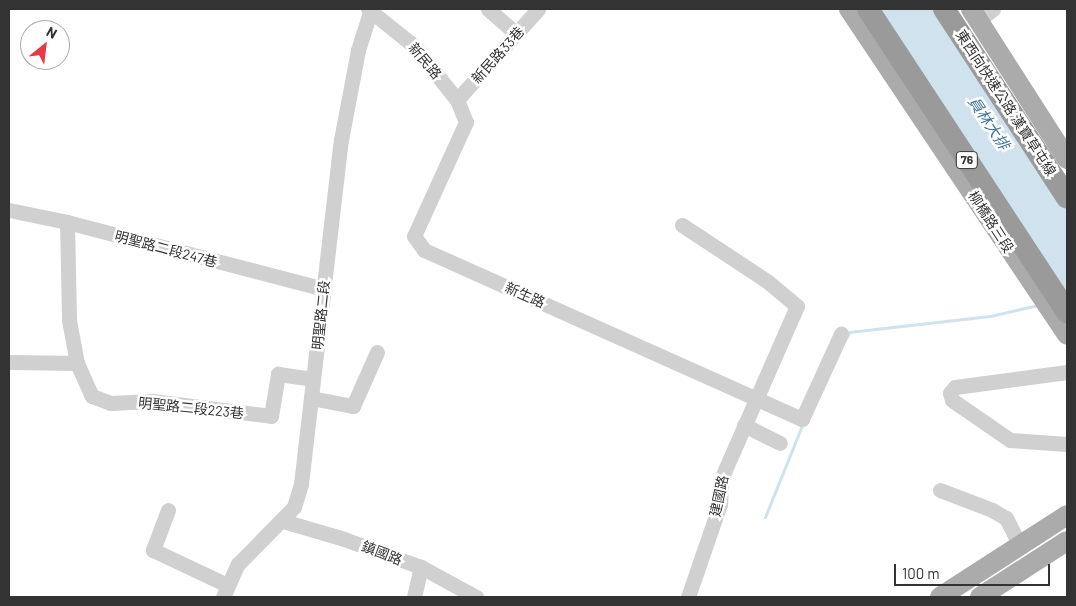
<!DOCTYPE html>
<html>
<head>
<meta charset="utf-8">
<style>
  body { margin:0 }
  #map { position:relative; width:1076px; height:606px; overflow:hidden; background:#fff; font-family:Barlow,"Noto Sans TC",sans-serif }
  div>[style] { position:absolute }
  .water>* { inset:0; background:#cfe2ee }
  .stream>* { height:3px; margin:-1.5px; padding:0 1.5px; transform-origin:1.5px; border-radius:1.5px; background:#cfe2ee }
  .minor>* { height:15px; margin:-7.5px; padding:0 7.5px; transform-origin:7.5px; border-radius:7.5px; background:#d0d0d0 }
  .major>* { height:20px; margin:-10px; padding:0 10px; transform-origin:10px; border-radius:10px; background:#ababab }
  .highway>* { height:22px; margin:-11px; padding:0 11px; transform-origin:11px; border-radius:11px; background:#9a9a9a }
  span { translate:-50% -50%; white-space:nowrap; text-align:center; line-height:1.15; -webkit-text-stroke:5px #fff; paint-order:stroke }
  .shield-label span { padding:1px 4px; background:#fff; border:1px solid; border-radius:4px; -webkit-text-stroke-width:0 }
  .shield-label { font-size:12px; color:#333; font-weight:700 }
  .street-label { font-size:14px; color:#333 }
  .water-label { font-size:15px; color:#3f7597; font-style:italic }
  .frame { position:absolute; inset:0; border:10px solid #333; pointer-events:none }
  .north { position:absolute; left:20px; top:20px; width:50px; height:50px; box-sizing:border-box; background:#fff; border:1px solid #adadad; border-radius:50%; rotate:29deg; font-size:14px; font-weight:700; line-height:20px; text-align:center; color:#333 }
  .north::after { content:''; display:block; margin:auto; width:18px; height:22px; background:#e63946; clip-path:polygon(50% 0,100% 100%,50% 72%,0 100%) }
  .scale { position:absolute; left:894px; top:564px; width:156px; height:22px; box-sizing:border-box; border:2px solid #333; border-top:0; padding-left:6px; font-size:15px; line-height:18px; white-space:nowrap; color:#333; -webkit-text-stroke:4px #fff; paint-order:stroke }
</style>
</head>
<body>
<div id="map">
  <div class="water">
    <div style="clip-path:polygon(873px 9px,937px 9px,1067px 207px,1067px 305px)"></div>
  </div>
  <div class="stream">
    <div style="left:847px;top:337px;width:5px;rotate:-68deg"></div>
    <div style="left:849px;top:332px;width:142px;rotate:-6.5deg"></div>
    <div style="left:990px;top:316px;width:49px;rotate:-12.9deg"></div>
    <div style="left:765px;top:517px;width:101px;rotate:-68deg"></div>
  </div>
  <div class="minor">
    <div style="left:368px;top:9px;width:59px;rotate:38.8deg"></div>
    <div style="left:414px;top:46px;width:69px;rotate:51.5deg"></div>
    <div style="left:457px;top:100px;width:24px;rotate:68deg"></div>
    <div style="left:466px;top:122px;width:125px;rotate:114.5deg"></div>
    <div style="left:414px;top:236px;width:17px;rotate:54deg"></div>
    <div style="left:424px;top:250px;width:414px;rotate:24.1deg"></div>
    <div style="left:802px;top:419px;width:94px;rotate:-65.4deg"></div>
    <div style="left:488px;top:9px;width:38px;rotate:41deg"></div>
    <div style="left:979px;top:20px;width:18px;rotate:-38deg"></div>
    <div style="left:457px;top:100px;width:122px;rotate:-48.3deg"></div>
    <div style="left:9px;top:210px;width:59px;rotate:11.7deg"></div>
    <div style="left:67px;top:222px;width:266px;rotate:14.6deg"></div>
    <div style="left:67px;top:222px;width:98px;rotate:88.8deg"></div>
    <div style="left:69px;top:320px;width:44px;rotate:79.5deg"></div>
    <div style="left:77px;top:363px;width:36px;rotate:66deg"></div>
    <div style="left:92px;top:396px;width:19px;rotate:21deg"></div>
    <div style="left:110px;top:403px;width:43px;rotate:-2.7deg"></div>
    <div style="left:153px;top:401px;width:119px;rotate:7.2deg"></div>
    <div style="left:271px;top:416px;width:43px;rotate:-80.5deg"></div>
    <div style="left:278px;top:374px;width:35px;rotate:8deg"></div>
    <div style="left:682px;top:225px;width:102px;rotate:33.4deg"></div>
    <div style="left:767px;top:281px;width:39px;rotate:40deg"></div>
    <div style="left:797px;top:306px;width:189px;rotate:113.7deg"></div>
    <div style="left:721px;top:479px;width:25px;rotate:92deg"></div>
    <div style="left:720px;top:504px;width:98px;rotate:109deg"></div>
    <div style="left:9px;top:362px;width:68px;rotate:0.8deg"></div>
    <div style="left:1067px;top:372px;width:113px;rotate:172.4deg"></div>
    <div style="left:955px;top:387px;width:8px;rotate:130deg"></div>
    <div style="left:950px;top:393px;width:7px;rotate:74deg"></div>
    <div style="left:952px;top:400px;width:70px;rotate:34.6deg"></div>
    <div style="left:1010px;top:440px;width:57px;rotate:4deg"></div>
    <div style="left:311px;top:398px;width:43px;rotate:10.8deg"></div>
    <div style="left:353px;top:406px;width:59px;rotate:-66deg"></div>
    <div style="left:744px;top:425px;width:40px;rotate:26.6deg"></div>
    <div style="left:940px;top:490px;width:56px;rotate:21deg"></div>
    <div style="left:992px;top:510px;width:16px;rotate:30deg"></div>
    <div style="left:1006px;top:518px;width:30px;rotate:63deg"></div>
    <div style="left:168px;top:510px;width:43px;rotate:110.6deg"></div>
    <div style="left:153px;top:550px;width:82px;rotate:25.3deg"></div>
    <div style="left:283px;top:521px;width:64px;rotate:16.4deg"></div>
    <div style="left:344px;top:539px;width:82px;rotate:20deg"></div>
    <div style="left:421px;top:567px;width:63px;rotate:28.6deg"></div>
    <div style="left:223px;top:597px;width:36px;rotate:-66deg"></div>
    <div style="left:238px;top:564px;width:80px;rotate:-45.5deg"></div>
    <div style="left:294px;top:507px;width:24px;rotate:-73deg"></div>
    <div style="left:301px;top:484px;width:346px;rotate:-83.4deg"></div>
    <div style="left:341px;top:140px;width:92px;rotate:-79.3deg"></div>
    <div style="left:358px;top:50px;width:43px;rotate:-72.4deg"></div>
    <div style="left:414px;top:597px;width:31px;rotate:-77deg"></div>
  </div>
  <div class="major">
    <div style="left:849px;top:9px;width:392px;rotate:56.2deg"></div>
    <div style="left:971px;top:9px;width:178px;rotate:57.4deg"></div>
    <div style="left:940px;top:597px;width:151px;rotate:-32.8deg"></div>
    <div style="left:980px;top:597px;width:103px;rotate:-32.8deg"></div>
  </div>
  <div class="highway">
    <div style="left:868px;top:9px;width:363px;rotate:56.7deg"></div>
    <div style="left:944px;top:9px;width:225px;rotate:56.9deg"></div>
  </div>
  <div class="shield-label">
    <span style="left:967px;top:160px">76</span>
  </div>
  <div class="street-label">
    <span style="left:498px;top:55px;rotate:-48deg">新民路33巷</span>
    <span style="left:425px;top:61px;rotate:50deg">新民路</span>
    <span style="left:1006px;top:103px;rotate:57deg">東西向快速公路 漢寶草屯線</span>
    <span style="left:991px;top:222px;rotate:57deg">柳橋路三段</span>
    <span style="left:166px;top:249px;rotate:15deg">明聖路二段247巷</span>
    <span style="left:525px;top:295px;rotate:24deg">新生路</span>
    <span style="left:321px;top:315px;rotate:-84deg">明聖路二段</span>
    <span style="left:191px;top:408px;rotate:6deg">明聖路二段223巷</span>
    <span style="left:719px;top:496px;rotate:-78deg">建國路</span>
    <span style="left:382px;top:553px;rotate:21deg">鎮國路</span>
  </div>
  <div class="water-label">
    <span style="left:989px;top:123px;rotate:56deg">員林大排</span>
  </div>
  <div class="frame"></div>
  <div class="north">N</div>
  <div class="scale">100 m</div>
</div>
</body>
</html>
